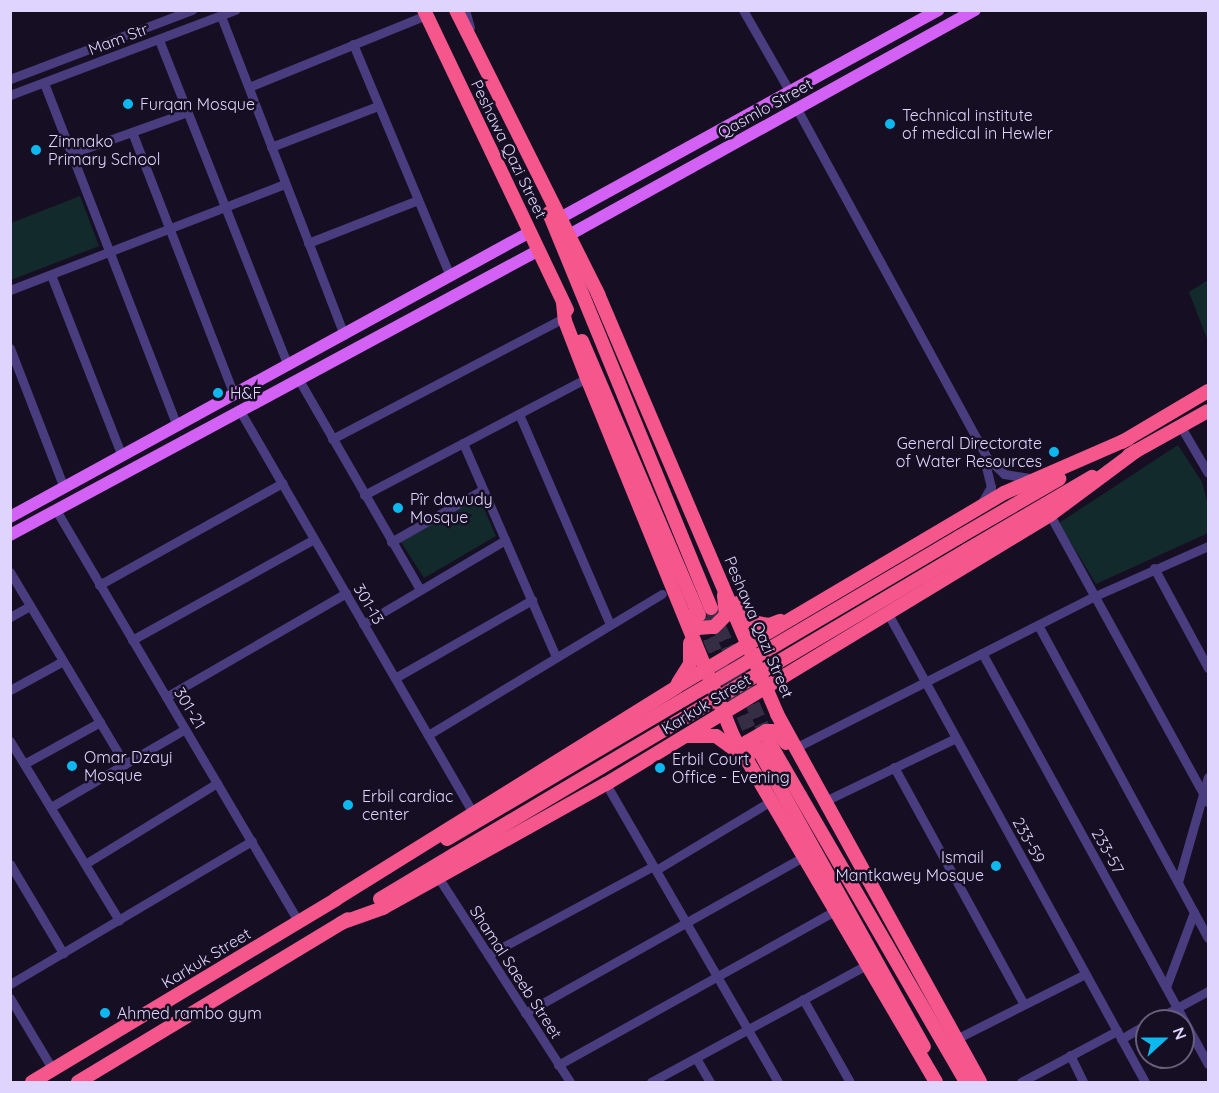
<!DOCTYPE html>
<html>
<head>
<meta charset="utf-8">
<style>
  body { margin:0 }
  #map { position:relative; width:1219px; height:1093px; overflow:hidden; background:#160f23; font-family:Quicksand,sans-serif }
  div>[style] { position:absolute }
  .green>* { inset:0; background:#132a2d }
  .highway-tunnel>* { height:14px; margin-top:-7px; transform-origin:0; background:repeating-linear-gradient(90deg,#342d44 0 14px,transparent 0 21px) }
  .minor>* { height:9px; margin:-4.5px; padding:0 4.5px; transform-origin:4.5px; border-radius:4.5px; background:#493d7f }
  .major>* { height:12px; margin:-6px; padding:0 6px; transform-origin:6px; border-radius:6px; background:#d461f6 }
  .highway>* { height:14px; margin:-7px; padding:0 7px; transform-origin:7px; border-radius:7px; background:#f5568c }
  .highway-bridge>* { height:14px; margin:-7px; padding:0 7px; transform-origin:7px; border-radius:7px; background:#f5568c }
  .dots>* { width:16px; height:16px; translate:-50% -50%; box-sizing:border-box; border:3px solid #160f23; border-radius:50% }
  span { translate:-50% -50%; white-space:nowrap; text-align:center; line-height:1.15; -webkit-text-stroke:5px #160f23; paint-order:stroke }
  .street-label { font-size:16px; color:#ded4fd }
  .poi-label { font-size:16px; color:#ded4fd }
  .left { translate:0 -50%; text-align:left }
  .right { translate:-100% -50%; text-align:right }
  .frame { position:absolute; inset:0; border:12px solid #ded4fd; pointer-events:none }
  .north { position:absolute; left:1135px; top:1009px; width:60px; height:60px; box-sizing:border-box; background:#160f23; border:2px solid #665e7a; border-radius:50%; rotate:69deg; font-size:16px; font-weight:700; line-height:24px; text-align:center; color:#ded4fd }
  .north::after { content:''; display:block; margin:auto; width:21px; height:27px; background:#0db8ef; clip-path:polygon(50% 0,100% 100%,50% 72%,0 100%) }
</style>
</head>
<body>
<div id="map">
  <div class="green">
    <div style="clip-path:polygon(80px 196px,99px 246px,11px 280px,11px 223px)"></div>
    <div style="clip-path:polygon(1208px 280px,1208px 341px,1189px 292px)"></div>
    <div style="clip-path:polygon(1178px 445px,1202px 482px,1208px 505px,1208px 533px,1096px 584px,1059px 523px)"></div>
    <div style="clip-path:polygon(479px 497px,496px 536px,424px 578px,401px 542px)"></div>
  </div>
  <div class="highway-tunnel">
    <div style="left:711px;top:608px;width:146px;rotate:66.6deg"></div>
    <div style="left:701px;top:619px;width:140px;rotate:66.4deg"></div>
  </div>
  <div class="minor">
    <div style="left:465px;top:10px;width:18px;rotate:74deg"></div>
    <div style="left:743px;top:10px;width:95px;rotate:60.2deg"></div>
    <div style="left:221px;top:16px;width:342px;rotate:68.9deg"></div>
    <div style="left:159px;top:40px;width:350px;rotate:68.4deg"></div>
    <div style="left:353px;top:44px;width:251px;rotate:67.3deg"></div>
    <div style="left:10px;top:79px;width:195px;rotate:-20.8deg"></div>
    <div style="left:44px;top:83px;width:368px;rotate:68.8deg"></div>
    <div style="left:249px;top:87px;width:191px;rotate:-22.1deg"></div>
    <div style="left:10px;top:95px;width:241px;rotate:-20.7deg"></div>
    <div style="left:797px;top:109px;width:397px;rotate:61.4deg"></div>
    <div style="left:987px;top:458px;width:23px;rotate:43deg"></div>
    <div style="left:1004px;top:474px;width:26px;rotate:9deg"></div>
    <div style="left:132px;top:132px;width:282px;rotate:68.8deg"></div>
    <div style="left:271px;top:147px;width:115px;rotate:-21deg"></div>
    <div style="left:70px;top:154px;width:124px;rotate:-19.7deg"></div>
    <div style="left:308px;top:243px;width:118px;rotate:-21.4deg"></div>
    <div style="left:51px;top:275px;width:194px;rotate:68.6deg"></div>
    <div style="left:10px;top:290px;width:295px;rotate:-21.1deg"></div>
    <div style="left:10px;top:348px;width:150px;rotate:68.9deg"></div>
    <div style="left:299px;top:380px;width:242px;rotate:60deg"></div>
    <div style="left:240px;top:411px;width:462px;rotate:59.9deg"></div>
    <div style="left:519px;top:414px;width:229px;rotate:66.6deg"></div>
    <div style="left:1181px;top:427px;width:53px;rotate:59.6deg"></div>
    <div style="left:332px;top:439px;width:263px;rotate:-27.6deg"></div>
    <div style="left:463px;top:443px;width:233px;rotate:66.5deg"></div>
    <div style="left:364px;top:495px;width:252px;rotate:-27.7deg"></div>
    <div style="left:981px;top:504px;width:20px;rotate:-60deg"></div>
    <div style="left:991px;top:487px;width:29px;rotate:-104deg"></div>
    <div style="left:56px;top:510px;width:478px;rotate:59.5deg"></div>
    <div style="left:1050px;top:515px;width:328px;rotate:61.2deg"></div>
    <div style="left:391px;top:542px;width:105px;rotate:-29.7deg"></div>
    <div style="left:1154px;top:568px;width:114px;rotate:61.6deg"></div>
    <div style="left:10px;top:572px;width:224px;rotate:59.1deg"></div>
    <div style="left:99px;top:585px;width:210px;rotate:-29.1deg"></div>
    <div style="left:887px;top:612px;width:536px;rotate:61.24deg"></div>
    <div style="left:10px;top:617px;width:23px;rotate:-29deg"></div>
    <div style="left:363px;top:624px;width:165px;rotate:-30.6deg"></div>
    <div style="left:1038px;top:625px;width:356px;rotate:61.5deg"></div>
    <div style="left:132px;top:640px;width:208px;rotate:-29deg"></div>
    <div style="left:982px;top:653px;width:469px;rotate:61.2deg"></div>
    <div style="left:395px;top:678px;width:158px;rotate:-29.7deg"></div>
    <div style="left:10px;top:690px;width:60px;rotate:-28.7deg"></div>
    <div style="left:166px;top:697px;width:208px;rotate:-30deg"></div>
    <div style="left:428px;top:735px;width:273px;rotate:-31.1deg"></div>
    <div style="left:10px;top:741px;width:210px;rotate:58.7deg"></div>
    <div style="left:795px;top:748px;width:336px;rotate:-26.9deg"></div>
    <div style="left:1095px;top:596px;width:124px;rotate:-23.9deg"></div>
    <div style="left:24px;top:764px;width:87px;rotate:-28.9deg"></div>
    <div style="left:894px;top:767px;width:270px;rotate:61.3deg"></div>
    <div style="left:606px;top:784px;width:344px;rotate:60deg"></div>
    <div style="left:825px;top:801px;width:145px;rotate:-25.7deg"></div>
    <div style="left:51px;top:807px;width:155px;rotate:-30.2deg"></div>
    <div style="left:10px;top:864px;width:104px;rotate:59.2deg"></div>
    <div style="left:85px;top:864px;width:155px;rotate:-31.5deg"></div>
    <div style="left:656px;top:870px;width:132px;rotate:-31deg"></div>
    <div style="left:438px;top:877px;width:244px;rotate:57.2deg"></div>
    <div style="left:1178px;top:882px;width:109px;rotate:-74.1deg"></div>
    <div style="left:488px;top:955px;width:187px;rotate:-28.3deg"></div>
    <div style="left:10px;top:984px;width:281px;rotate:-30.6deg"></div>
    <div style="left:1166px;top:987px;width:80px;rotate:-69.5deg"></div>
    <div style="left:10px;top:998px;width:84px;rotate:59.2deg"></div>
    <div style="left:803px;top:999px;width:95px;rotate:60.5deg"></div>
    <div style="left:525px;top:1013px;width:319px;rotate:-29.3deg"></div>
    <div style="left:1153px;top:1021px;width:63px;rotate:-28.6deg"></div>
    <div style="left:956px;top:1039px;width:144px;rotate:-26.7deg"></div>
    <div style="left:1121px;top:1039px;width:30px;rotate:-30deg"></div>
    <div style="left:1070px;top:1055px;width:30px;rotate:64deg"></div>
    <div style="left:696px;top:1058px;width:28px;rotate:60deg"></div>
    <div style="left:558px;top:1065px;width:315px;rotate:-29.1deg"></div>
    <div style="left:651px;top:1082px;width:243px;rotate:-28.5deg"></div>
    <div style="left:1021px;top:1082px;width:109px;rotate:-28deg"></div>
  </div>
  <div class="major">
    <div style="left:560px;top:218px;width:432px;rotate:-28.8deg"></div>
    <div style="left:569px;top:235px;width:464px;rotate:-29deg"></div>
    <div style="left:10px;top:517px;width:593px;rotate:-28.73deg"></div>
    <div style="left:10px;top:535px;width:601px;rotate:-28.31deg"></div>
  </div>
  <div class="highway">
    <div style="left:424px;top:10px;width:332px;rotate:64.5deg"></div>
    <div style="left:456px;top:10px;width:318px;rotate:63.4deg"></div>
    <div style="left:598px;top:294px;width:457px;rotate:66.9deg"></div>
    <div style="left:777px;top:714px;width:420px;rotate:61.1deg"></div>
    <div style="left:549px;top:213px;width:427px;rotate:67.7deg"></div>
    <div style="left:563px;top:303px;width:18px;rotate:84deg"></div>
    <div style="left:565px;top:321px;width:61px;rotate:68.9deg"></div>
    <div style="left:587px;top:378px;width:387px;rotate:67.8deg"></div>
    <div style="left:733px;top:736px;width:401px;rotate:59.6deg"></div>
    <div style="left:582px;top:341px;width:298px;rotate:66.9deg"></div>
    <div style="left:1122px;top:442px;width:100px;rotate:-30.7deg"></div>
    <div style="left:1129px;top:455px;width:90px;rotate:-29.1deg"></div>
    <div style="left:959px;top:537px;width:116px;rotate:-30.1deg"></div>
    <div style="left:967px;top:550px;width:145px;rotate:-30.3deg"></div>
    <div style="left:738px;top:603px;width:24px;rotate:54deg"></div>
    <div style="left:752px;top:622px;width:17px;rotate:10deg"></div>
    <div style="left:769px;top:625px;width:12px;rotate:-20deg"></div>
    <div style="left:686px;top:616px;width:17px;rotate:45deg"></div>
    <div style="left:698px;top:628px;width:16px;rotate:-4deg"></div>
    <div style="left:714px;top:627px;width:17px;rotate:-45deg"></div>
    <div style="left:726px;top:615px;width:20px;rotate:-96deg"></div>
    <div style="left:678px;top:683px;width:22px;rotate:-58deg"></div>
    <div style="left:690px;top:664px;width:21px;rotate:-90deg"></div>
    <div style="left:687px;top:736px;width:29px"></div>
    <div style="left:716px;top:736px;width:26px;rotate:36deg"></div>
    <div style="left:769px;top:742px;width:393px;rotate:59.9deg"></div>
    <div style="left:757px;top:747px;width:343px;rotate:60.9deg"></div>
    <div style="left:748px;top:757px;width:15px;rotate:-94deg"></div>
    <div style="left:747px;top:742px;width:22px;rotate:-30deg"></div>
    <div style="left:766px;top:731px;width:11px"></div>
    <div style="left:777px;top:731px;width:15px;rotate:53deg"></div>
    <div style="left:380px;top:899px;width:87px;rotate:-31deg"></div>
    <div style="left:341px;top:923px;width:45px;rotate:-19.7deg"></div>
    <div style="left:383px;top:908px;width:255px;rotate:-29.1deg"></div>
    <div style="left:606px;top:784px;width:519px;rotate:-31.21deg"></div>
    <div style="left:1050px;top:515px;width:107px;rotate:-36.7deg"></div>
    <div style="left:32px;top:1082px;width:355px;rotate:-31deg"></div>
    <div style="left:336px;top:899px;width:401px;rotate:-31.9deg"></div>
    <div style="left:676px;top:687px;width:381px;rotate:-30.6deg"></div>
    <div style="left:1004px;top:493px;width:135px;rotate:-23.5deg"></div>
    <div style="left:78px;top:1082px;width:315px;rotate:-31.1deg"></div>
  </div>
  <div class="highway-bridge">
    <div style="left:447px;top:839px;width:594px;rotate:-30.53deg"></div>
    <div style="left:455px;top:854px;width:595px;rotate:-30.7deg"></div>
  </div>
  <div class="dots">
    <div style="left:128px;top:104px;background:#0db8ef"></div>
    <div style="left:890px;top:124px;background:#0db8ef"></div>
    <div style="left:36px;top:150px;background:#0db8ef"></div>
    <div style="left:218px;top:393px;background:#0db8ef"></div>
    <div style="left:1054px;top:452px;background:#0db8ef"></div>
    <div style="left:398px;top:508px;background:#0db8ef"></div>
    <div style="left:72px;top:766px;background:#0db8ef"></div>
    <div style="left:660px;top:768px;background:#0db8ef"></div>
    <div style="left:348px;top:805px;background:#0db8ef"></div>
    <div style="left:996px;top:866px;background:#0db8ef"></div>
    <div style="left:105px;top:1013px;background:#0db8ef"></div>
  </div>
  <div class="street-label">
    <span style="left:118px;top:39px;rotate:-21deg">Mam Str</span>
    <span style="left:765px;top:108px;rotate:-29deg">Qasmlo Street</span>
    <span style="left:509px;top:149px;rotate:64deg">Peshawa Qazi Street</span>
    <span style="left:369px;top:604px;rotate:60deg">301-13</span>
    <span style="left:759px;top:627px;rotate:67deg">Peshawa Qazi Street</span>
    <span style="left:706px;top:704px;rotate:-31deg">Karkuk Street</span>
    <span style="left:190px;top:708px;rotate:59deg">301-21</span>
    <span style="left:1029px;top:840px;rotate:61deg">233-59</span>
    <span style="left:1108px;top:851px;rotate:61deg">233-57</span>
    <span style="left:206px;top:958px;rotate:-31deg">Karkuk Street</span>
    <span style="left:516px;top:972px;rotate:57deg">Shamal Saeeb Street</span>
  </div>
  <div class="poi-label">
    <span class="left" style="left:140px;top:104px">Furqan Mosque</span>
    <span class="left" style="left:902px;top:124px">Technical institute<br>of medical in Hewler</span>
    <span class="left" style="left:48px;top:150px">Zimnako<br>Primary School</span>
    <span class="left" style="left:230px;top:393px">H&amp;F</span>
    <span class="right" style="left:1042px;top:452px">General Directorate<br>of Water Resources</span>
    <span class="left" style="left:410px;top:508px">Pîr dawudy<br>Mosque</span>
    <span class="left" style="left:84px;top:766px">Omar Dzayi<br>Mosque</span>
    <span class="left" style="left:672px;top:768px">Erbil Court<br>Office - Evening</span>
    <span class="left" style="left:362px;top:805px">Erbil cardiac<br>center</span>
    <span class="right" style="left:984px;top:866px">Ismail<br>Mantkawey Mosque</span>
    <span class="left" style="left:117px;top:1013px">Ahmed rambo gym</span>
  </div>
  <div class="frame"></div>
  <div class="north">N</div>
</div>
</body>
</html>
